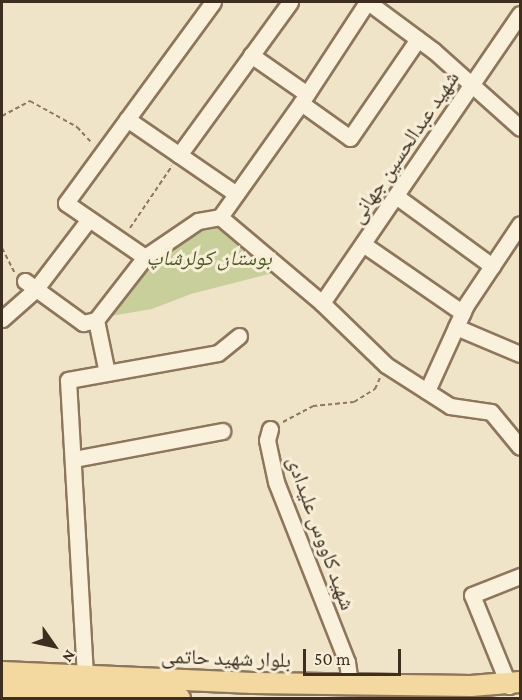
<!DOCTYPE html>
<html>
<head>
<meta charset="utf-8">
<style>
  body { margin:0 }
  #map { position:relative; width:522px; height:700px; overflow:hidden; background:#f0e4c8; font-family:"Crimson Pro","Noto Naskh Arabic",serif }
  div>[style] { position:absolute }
  .green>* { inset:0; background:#c9cf9b }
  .path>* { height:2px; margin-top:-1px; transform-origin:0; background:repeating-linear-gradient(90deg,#8d765c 0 4.5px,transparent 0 7.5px) }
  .roads { filter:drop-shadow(2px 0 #8d765c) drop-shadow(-2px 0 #8d765c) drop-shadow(0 2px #8d765c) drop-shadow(0 -2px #8d765c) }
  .minor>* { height:15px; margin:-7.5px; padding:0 7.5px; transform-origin:7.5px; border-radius:7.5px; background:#faf1dc }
  .major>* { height:20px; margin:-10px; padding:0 10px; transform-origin:10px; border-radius:10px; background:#f3d9a0 }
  span { translate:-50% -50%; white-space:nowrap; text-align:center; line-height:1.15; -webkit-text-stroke:6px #f7eed8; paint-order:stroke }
  .street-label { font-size:21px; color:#3d2e20 }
  .park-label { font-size:21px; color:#4d5a26; font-style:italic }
  .frame { position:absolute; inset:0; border:3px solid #3d2e20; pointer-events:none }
  .north { position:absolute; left:24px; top:616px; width:60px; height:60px; -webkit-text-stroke:4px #f7eed8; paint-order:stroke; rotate:124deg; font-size:16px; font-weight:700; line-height:24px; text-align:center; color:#3d2e20 }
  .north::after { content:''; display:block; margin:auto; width:21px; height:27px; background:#3d2e20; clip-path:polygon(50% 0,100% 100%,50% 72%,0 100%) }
  .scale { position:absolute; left:303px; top:649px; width:98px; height:27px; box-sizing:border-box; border:3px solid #3d2e20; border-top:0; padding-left:8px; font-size:18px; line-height:21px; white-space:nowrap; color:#3d2e20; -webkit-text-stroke:4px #f7eed8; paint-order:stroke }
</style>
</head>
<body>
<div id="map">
  <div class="green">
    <div style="clip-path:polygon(202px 225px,227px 230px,273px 273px,191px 294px,152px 309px,105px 317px,157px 255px)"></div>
  </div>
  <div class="path">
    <div style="left:2px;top:116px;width:32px;rotate:-28deg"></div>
    <div style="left:30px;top:101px;width:54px;rotate:29deg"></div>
    <div style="left:77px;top:127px;width:22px;rotate:47deg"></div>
    <div style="left:130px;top:228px;width:75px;rotate:-55.9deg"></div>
    <div style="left:2px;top:248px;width:27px;rotate:63deg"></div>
    <div style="left:283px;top:422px;width:34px;rotate:-28deg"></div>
    <div style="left:313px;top:406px;width:41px;rotate:-5.6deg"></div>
    <div style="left:354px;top:402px;width:25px;rotate:-32deg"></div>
    <div style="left:375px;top:389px;width:12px;rotate:-66deg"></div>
  </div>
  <div class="roads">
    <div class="minor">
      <div style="left:213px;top:2px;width:249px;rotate:126.2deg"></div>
      <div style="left:66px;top:203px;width:96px;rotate:34.4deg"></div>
      <div style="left:145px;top:257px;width:64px;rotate:-34.2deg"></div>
      <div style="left:198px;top:221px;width:22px;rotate:-10deg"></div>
      <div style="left:368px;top:2px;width:82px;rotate:36.6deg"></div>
      <div style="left:434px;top:51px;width:115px;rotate:41.8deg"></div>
      <div style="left:251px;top:55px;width:68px;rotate:34.9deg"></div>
      <div style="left:301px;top:103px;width:60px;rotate:35.5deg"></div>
      <div style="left:350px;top:138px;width:120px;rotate:-55.5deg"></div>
      <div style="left:127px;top:119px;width:132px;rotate:34.5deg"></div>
      <div style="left:179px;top:155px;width:189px;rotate:-54deg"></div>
      <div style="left:396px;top:196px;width:119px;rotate:36.1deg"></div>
      <div style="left:220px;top:217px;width:133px;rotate:40.1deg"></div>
      <div style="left:322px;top:303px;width:89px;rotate:44.1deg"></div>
      <div style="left:386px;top:365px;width:76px;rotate:32.6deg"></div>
      <div style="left:450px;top:406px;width:41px;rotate:8.3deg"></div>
      <div style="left:491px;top:412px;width:45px;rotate:50.4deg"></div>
      <div style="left:220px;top:217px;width:140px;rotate:-54.6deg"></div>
      <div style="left:301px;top:103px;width:121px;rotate:-56.8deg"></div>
      <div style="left:363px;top:244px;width:121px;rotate:34.6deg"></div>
      <div style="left:25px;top:281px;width:72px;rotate:35.9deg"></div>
      <div style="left:83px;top:323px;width:13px;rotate:-13deg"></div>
      <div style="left:96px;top:320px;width:80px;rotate:-52.1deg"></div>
      <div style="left:322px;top:303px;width:350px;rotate:-55.6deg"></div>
      <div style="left:2px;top:319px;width:44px;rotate:-41.3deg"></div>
      <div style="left:35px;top:290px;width:89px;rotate:-52.7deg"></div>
      <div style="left:96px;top:320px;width:54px;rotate:78.3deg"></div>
      <div style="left:456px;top:327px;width:69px;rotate:22.9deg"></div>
      <div style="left:427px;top:391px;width:94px;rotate:-65.6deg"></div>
      <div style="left:466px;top:305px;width:97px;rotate:-56.3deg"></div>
      <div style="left:270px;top:429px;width:11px;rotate:105deg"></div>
      <div style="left:267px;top:440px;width:43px;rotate:77.9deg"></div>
      <div style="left:276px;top:482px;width:193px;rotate:68.5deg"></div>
      <div style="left:347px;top:662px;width:21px;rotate:82deg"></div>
      <div style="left:74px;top:459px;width:151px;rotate:-10.7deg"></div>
      <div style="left:85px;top:675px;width:295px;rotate:-93.3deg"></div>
      <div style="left:68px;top:380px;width:152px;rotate:-10.2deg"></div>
      <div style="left:218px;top:353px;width:27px;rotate:-39deg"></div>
      <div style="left:509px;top:686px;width:98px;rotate:-112.1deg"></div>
      <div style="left:472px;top:595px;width:52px;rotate:-21.6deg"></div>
    </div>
    <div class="major">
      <div style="left:2px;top:672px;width:251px;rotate:2.5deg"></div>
      <div style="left:253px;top:683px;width:218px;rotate:0.8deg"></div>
      <div style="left:471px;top:686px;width:49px;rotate:-4.7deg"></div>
      <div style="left:2px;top:690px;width:178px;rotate:2.6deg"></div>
    </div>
  </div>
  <div class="street-label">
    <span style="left:404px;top:147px;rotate:-56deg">شهید عبدالحسین جهانی</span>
    <span style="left:321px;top:533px;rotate:70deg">شهید کاووس علیدادی</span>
    <span style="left:226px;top:658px;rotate:2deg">بلوار شهید حاتمی</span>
  </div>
  <div class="park-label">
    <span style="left:209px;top:258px">بوستان کولرشاپ</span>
  </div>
  <div class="frame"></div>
  <div class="north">N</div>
  <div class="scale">50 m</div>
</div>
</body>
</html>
